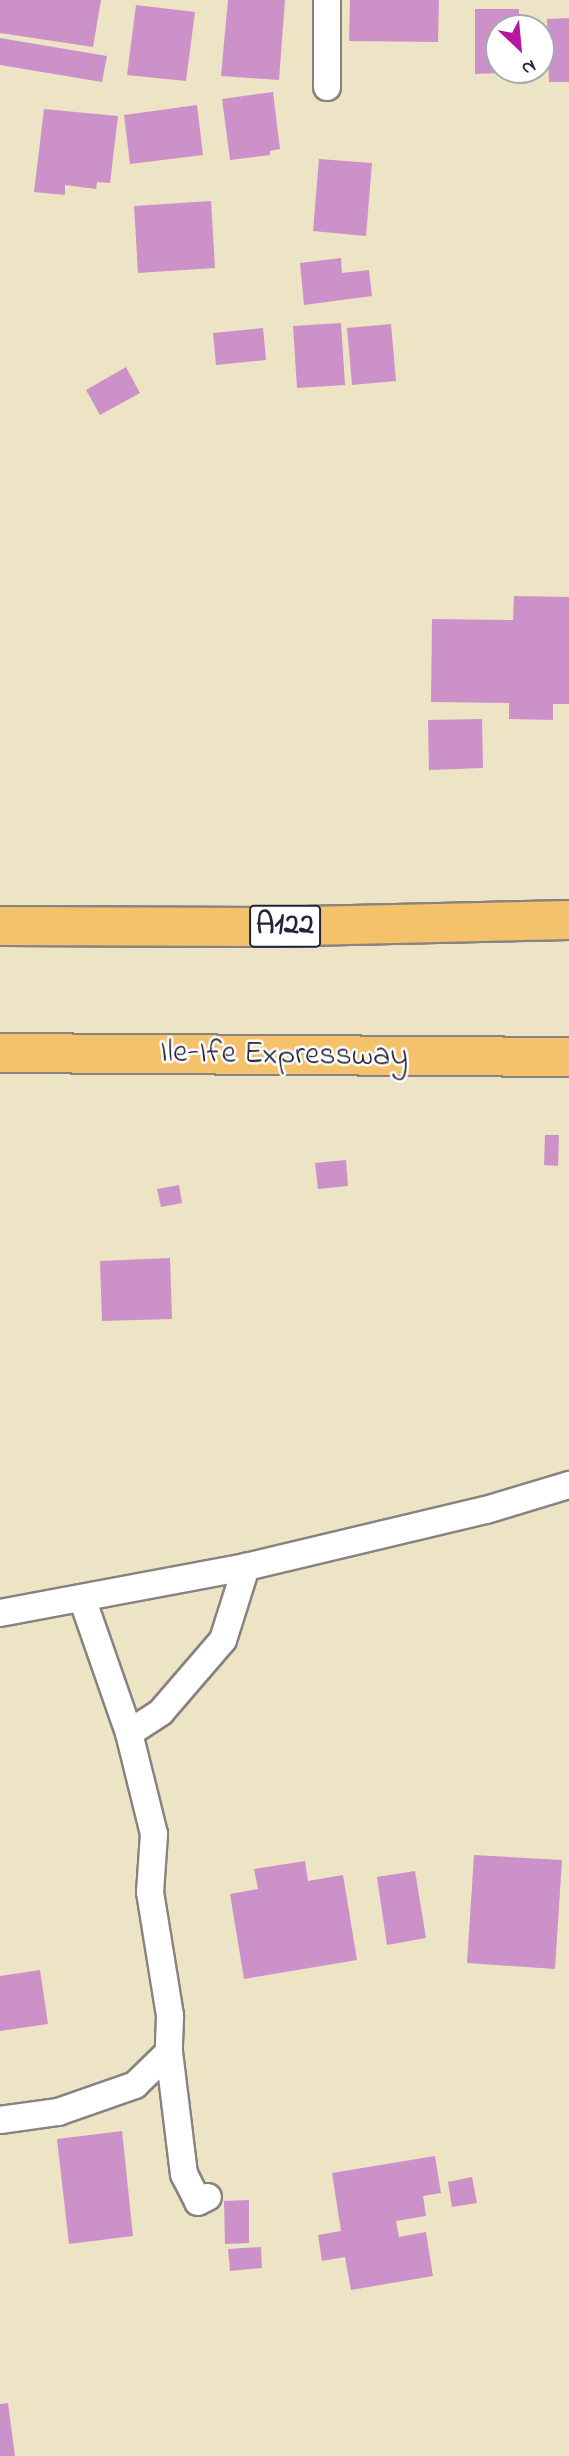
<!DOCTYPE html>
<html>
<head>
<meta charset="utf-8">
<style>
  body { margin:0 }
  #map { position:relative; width:569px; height:2456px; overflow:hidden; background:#ede3c5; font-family:"Indie Flower",sans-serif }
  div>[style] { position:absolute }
  .building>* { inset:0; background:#cd91ca }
  .roads { filter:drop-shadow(2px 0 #888280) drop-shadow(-2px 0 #888280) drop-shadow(0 2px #888280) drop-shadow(0 -2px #888280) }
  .street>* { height:26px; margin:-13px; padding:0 13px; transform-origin:13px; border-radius:13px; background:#fff }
  .highway>* { height:38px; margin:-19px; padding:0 19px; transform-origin:19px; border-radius:19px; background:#f4c26a }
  span { translate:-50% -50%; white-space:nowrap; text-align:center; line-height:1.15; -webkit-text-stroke:5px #fff; paint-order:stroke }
  .shield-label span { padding:2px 5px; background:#fff; border:2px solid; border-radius:5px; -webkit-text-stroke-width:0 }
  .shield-label { font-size:30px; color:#22223b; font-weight:700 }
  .street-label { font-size:32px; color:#22223b }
  .north { position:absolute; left:485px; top:14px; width:70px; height:70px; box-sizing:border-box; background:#fff; border:2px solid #a7a7b1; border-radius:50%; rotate:154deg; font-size:19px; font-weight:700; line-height:28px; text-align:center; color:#22223b }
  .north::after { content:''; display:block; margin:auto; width:24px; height:32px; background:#b5179e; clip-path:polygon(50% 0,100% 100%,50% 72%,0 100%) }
</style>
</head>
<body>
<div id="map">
  <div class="building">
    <div style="clip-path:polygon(0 0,101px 0,93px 47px,0 33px)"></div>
    <div style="clip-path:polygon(228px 0,285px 0,279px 80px,221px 76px)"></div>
    <div style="clip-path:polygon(350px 0,439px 0,438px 42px,349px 41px)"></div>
    <div style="clip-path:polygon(136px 5px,195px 12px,186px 81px,127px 75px)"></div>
    <div style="clip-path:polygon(475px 9px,519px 9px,519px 28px,499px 28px,499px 70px,502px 73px,475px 74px)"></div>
    <div style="clip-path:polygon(569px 18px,569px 82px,549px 82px,547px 19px)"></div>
    <div style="clip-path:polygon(0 38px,107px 56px,102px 82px,0 65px)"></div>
    <div style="clip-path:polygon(273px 92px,280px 149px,270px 151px,270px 155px,230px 160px,222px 99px)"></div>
    <div style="clip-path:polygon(197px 105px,203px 155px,130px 164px,124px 115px)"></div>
    <div style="clip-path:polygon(44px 109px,118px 116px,110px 183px,97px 182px,96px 189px,65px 185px,65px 195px,34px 192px)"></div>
    <div style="clip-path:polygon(319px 159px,372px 163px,366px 236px,313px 231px)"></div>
    <div style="clip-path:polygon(211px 201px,215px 268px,138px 273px,134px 206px)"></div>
    <div style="clip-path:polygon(341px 258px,342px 273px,369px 270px,372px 296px,304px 305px,300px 263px)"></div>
    <div style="clip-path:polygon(341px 323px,345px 385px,297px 388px,293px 326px)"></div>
    <div style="clip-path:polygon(391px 324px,396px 381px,352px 385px,347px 328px)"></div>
    <div style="clip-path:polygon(263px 328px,266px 360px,216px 365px,213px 333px)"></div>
    <div style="clip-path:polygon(126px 367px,140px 393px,100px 415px,86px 390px)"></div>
    <div style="clip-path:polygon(514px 596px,569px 597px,569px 704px,553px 704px,553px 720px,509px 719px,509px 703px,431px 702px,432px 619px,513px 620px)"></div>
    <div style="clip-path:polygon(482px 719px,483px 768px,429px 770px,428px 720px)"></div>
    <div style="clip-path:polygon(545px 1135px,559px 1135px,558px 1166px,544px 1165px)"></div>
    <div style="clip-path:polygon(346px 1160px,348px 1186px,318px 1189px,315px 1163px)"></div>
    <div style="clip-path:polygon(179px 1185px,182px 1203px,161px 1207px,157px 1189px)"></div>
    <div style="clip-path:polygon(170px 1258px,172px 1319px,102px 1321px,100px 1261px)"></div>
    <div style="clip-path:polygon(474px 1855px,562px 1860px,555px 1969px,467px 1963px)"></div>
    <div style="clip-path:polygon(305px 1861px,308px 1881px,343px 1875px,357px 1960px,244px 1979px,230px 1894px,258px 1889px,254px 1869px)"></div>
    <div style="clip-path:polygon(415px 1871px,426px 1938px,387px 1945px,377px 1877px)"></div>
    <div style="clip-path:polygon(40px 1970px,48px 2024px,0 2031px,0 1976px)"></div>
    <div style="clip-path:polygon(122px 2131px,133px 2236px,69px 2244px,57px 2139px)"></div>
    <div style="clip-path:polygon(435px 2156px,441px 2193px,423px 2196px,426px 2216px,396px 2221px,399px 2237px,426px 2232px,433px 2276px,351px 2290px,345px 2257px,322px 2261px,318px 2235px,341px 2231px,332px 2173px)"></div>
    <div style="clip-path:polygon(472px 2177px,477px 2203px,452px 2207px,448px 2182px)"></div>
    <div style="clip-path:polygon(249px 2200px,249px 2243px,225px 2244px,224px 2201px)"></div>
    <div style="clip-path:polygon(261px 2247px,262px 2268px,230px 2271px,228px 2249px)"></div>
    <div style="clip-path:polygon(8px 2403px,15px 2456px,0 2456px,0 2404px)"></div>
  </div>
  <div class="roads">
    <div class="street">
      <div style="left:327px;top:87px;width:87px;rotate:-90deg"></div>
      <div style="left:82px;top:1598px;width:143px;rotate:70.8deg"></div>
      <div style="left:129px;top:1733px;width:38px;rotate:-33deg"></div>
      <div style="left:161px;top:1712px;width:95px;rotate:-49.3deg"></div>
      <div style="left:223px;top:1640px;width:77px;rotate:-72.5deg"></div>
      <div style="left:0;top:1613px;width:250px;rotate:-10.6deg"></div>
      <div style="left:246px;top:1567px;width:247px;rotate:-13.4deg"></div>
      <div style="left:486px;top:1510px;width:87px;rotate:-16.8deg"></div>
      <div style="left:129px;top:1733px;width:104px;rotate:76.1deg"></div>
      <div style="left:154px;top:1834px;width:58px;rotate:93.9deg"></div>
      <div style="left:150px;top:1892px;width:126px;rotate:80.8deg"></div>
      <div style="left:170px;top:2016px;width:36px;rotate:92deg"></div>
      <div style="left:169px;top:2052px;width:123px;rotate:83deg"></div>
      <div style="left:184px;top:2174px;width:31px;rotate:63deg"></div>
      <div style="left:198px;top:2202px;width:11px;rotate:-27deg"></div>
      <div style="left:0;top:2120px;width:59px;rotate:-7.9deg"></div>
      <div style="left:58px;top:2112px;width:82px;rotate:-19.3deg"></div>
      <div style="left:135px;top:2085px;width:47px;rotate:-44.1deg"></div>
    </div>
    <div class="highway">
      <div style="left:0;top:926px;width:263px;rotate:0.2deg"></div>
      <div style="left:263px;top:927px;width:306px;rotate:-1.3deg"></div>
      <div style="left:0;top:1053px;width:569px;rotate:0.4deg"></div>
    </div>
  </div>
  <div class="shield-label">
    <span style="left:285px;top:926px">A122</span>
  </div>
  <div class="street-label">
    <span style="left:284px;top:1056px;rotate:1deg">Ile-Ife Expressway</span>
  </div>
  <div class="north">N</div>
</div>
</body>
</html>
